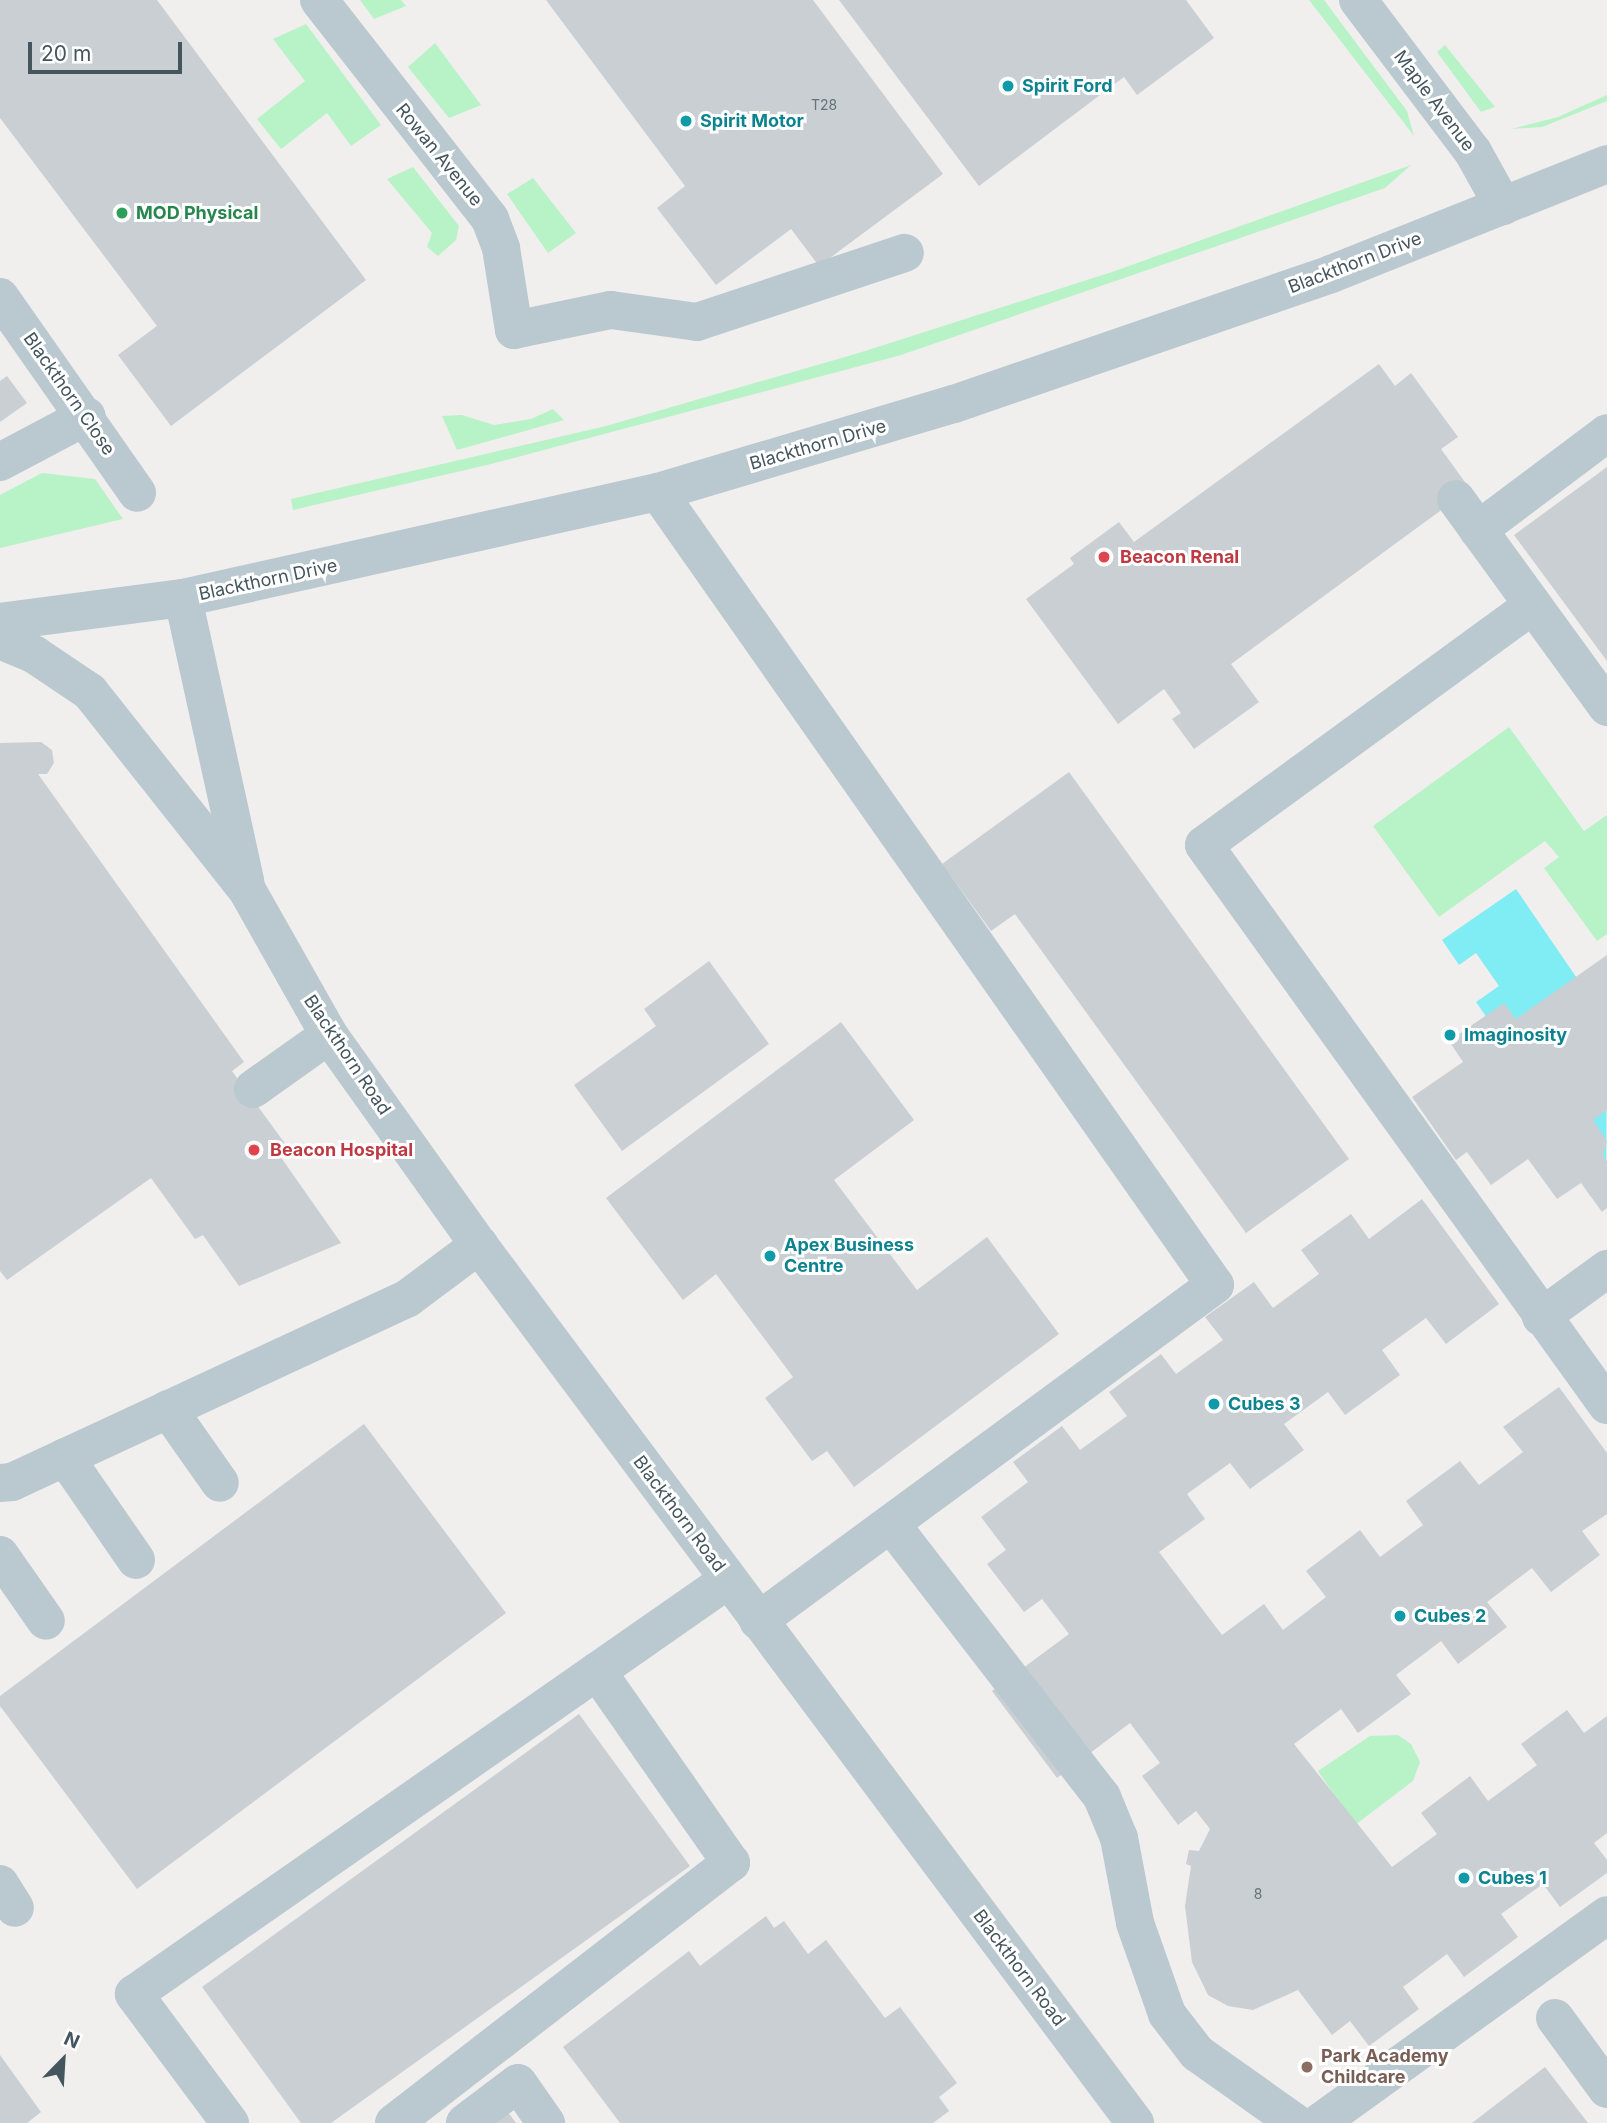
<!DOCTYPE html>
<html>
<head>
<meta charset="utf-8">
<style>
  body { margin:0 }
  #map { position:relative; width:1607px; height:2123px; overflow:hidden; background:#f1eeee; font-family:Inter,sans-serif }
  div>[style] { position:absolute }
  .green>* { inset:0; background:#b7f3c6 }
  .water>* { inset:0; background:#80edf5 }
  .building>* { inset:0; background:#c9cfd3 }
  .minor>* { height:38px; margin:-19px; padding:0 19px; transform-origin:19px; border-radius:19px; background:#bac9cf }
  .dots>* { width:19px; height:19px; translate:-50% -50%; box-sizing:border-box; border:4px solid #fff; border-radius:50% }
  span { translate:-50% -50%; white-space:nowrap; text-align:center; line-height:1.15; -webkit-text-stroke:6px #fff; paint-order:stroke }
  .number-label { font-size:14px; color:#65747a }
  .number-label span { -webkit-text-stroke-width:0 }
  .culture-label { font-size:18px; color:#0d838f; font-weight:700 }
  .left { translate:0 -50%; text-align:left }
  .street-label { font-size:18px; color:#44555d }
  .leisure-label { font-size:18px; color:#27864d; font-weight:700 }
  .health-label { font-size:18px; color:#be3a42; font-weight:700 }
  .education-label { font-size:18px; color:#785e54; font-weight:700 }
  .north { position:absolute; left:28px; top:2025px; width:70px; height:70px; -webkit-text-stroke:5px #fff; paint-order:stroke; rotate:24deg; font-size:19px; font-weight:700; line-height:28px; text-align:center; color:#44555d }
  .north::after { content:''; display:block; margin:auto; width:24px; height:32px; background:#44555d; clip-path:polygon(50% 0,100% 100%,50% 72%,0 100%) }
  .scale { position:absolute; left:28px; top:42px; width:154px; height:32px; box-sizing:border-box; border:4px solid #44555d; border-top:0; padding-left:9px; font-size:21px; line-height:24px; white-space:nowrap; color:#44555d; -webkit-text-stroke:5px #fff; paint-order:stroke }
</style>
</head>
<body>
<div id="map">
  <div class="green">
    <div style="clip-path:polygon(360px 0,401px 0,406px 6px,374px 19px)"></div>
    <div style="clip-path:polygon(1309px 0,1324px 0,1407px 111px,1414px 136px)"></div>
    <div style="clip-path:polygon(306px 24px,381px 125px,351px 146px,327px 113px,281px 149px,257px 119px,305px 81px,273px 39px)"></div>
    <div style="clip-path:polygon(435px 43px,481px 105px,449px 118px,408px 67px)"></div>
    <div style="clip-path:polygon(1445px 45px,1495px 107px,1481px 112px,1437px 52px)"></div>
    <div style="clip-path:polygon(1607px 95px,1607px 101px,1542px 127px,1511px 129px,1558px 117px)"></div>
    <div style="clip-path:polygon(1411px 165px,1385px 188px,901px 355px,491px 464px,293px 510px,291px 499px,606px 426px,862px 352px,1112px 272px)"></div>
    <div style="clip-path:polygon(413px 167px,459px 226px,456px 240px,438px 256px,427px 247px,432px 233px,387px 179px)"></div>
    <div style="clip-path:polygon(533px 178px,576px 233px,548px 253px,507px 194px)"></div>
    <div style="clip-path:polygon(553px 409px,564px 420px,457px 450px,442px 416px,462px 415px,494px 425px,531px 419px)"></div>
    <div style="clip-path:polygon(42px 473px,95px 479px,123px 519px,0 548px,0 495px)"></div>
    <div style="clip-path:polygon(1509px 727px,1584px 831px,1607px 815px,1607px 934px,1597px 941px,1544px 868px,1559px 857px,1545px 841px,1439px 917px,1373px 826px)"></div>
    <div style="clip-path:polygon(1398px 1735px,1411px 1744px,1420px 1762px,1413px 1781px,1355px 1825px,1318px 1771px,1370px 1736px)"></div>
  </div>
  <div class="water">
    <div style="clip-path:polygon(1516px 889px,1607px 1022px,1606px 1191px,1476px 1002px,1499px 986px,1476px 953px,1459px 965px,1442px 940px)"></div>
  </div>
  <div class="building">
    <div style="clip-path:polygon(0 0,157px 0,366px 280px,171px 426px,118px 355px,157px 326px,0 118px)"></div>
    <div style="clip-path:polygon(546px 0,813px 0,943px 174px,819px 266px,791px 229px,716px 285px,657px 208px,685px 186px)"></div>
    <div style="clip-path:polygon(839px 0,1186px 0,1214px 38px,1137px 95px,1124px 77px,979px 186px)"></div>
    <div style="clip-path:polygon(1379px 364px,1395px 386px,1411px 373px,1458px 437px,1441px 449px,1470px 489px,1231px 664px,1259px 702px,1194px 749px,1172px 719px,1181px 713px,1164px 689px,1118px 724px,1026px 599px,1074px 564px,1070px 558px,1119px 522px,1134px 542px)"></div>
    <div style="clip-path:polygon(7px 376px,27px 403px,0 422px,0 381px)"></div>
    <div style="clip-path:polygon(1607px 467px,1607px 661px,1514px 535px)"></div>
    <div style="clip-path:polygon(41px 742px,52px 750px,54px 763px,47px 774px,38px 774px,244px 1062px,232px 1071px,289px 1149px,280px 1156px,341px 1243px,239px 1286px,203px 1235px,195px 1239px,151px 1178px,7px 1280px,0 1271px,0 743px)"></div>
    <div style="clip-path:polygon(1069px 772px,1349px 1159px,1246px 1233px,1015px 914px,991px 931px,942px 864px)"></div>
    <div style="clip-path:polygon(1607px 955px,1607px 1110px,1593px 1120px,1607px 1141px,1603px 1155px,1607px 1161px,1607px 1208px,1602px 1212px,1581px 1183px,1557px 1199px,1528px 1159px,1491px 1185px,1467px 1152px,1456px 1160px,1412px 1097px,1463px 1062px,1449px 1041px,1504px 1003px,1516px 1019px)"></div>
    <div style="clip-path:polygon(709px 961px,769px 1044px,622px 1151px,574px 1085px,656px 1026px,644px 1009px)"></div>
    <div style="clip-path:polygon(841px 1022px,914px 1120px,834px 1180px,917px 1290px,987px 1237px,1059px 1334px,854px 1487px,827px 1451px,812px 1461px,765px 1398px,793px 1377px,716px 1274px,683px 1300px,606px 1198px)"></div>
    <div style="clip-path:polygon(1422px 1199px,1499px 1304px,1446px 1344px,1426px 1318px,1382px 1350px,1400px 1375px,1345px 1415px,1328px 1392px,1284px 1424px,1304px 1450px,1250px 1489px,1230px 1463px,1187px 1494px,1205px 1519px,1159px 1552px,1222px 1635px,1264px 1604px,1283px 1630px,1326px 1597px,1306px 1571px,1360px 1530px,1380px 1557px,1423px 1525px,1406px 1501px,1460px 1461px,1479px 1485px,1523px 1452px,1503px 1427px,1559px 1387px,1607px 1453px,1607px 1514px,1582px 1531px,1600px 1555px,1551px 1592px,1532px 1568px,1487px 1602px,1507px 1627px,1458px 1664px,1441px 1641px,1396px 1675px,1411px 1694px,1358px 1733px,1341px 1709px,1294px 1744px,1392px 1867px,1437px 1834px,1421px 1813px,1470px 1776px,1488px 1801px,1537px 1765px,1521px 1744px,1567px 1710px,1584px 1733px,1607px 1716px,1607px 1833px,1594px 1843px,1607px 1860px,1607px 1873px,1560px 1907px,1543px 1884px,1501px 1914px,1518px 1937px,1464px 1977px,1447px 1954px,1403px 1987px,1419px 2009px,1369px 2046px,1350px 2021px,1332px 2035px,1298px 1990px,1253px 2010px,1228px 2006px,1208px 1995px,1192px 1962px,1185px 1906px,1191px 1866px,1186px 1864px,1189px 1850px,1199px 1851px,1210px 1829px,1196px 1811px,1178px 1825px,1142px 1776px,1160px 1763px,1130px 1723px,1057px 1778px,992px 1691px,1069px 1634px,1042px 1599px,1024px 1612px,987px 1564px,1006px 1550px,981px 1517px,1028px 1482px,1013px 1462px,1062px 1426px,1080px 1450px,1127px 1416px,1109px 1392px,1161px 1354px,1176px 1374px,1223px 1340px,1205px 1317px,1254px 1282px,1273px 1308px,1319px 1274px,1301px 1250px,1351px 1214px,1369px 1239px)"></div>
    <div style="clip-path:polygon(364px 1424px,506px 1613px,137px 1889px,0 1706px,0 1696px)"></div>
    <div style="clip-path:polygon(579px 1714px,690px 1866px,331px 2123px,301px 2123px,202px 1987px)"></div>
    <div style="clip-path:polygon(766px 1916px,774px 1928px,784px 1921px,808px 1954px,826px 1940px,885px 2018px,900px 2007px,957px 2083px,939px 2097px,949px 2111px,933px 2123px,620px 2123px,563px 2047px,689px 1951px,700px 1966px)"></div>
    <div style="clip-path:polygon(0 2055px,41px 2112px,27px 2123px,0 2123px)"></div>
    <div style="clip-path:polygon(1545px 2067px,1588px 2123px,1472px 2123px)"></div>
    <div style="clip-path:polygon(507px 2111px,516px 2123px,491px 2123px)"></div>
  </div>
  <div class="minor">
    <div style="left:319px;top:0;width:278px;rotate:52deg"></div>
    <div style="left:490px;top:219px;width:31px;rotate:69deg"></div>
    <div style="left:501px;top:248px;width:83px;rotate:81deg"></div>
    <div style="left:514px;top:330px;width:99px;rotate:-11.7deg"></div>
    <div style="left:611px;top:310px;width:87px;rotate:7.9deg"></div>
    <div style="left:697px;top:322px;width:219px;rotate:-18.4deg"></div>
    <div style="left:1358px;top:0;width:191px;rotate:52.9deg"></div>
    <div style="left:1473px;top:152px;width:62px;rotate:60.9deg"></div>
    <div style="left:0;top:297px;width:239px;rotate:55deg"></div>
    <div style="left:0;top:462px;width:98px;rotate:-27.9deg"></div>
    <div style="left:658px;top:492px;width:969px;rotate:54.92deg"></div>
    <div style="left:1215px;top:1285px;width:567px;rotate:143.68deg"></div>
    <div style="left:1456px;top:499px;width:257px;rotate:54deg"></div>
    <div style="left:1478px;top:530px;width:161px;rotate:-36.9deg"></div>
    <div style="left:183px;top:598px;width:290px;rotate:77.6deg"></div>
    <div style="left:1533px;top:605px;width:407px;rotate:143.9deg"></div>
    <div style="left:1204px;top:845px;width:690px;rotate:54.26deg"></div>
    <div style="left:0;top:622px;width:185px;rotate:-7.5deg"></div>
    <div style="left:183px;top:598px;width:487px;rotate:-12.6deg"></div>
    <div style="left:658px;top:492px;width:309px;rotate:-16.6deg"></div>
    <div style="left:954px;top:404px;width:399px;rotate:-19deg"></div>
    <div style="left:1331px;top:274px;width:297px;rotate:-21.7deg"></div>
    <div style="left:0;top:640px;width:38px;rotate:23deg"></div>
    <div style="left:35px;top:655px;width:66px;rotate:33.9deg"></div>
    <div style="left:90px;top:692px;width:253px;rotate:51.6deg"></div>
    <div style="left:247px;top:890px;width:167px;rotate:60.5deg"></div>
    <div style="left:329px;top:1035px;width:258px;rotate:54.5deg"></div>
    <div style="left:479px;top:1245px;width:1096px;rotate:53.23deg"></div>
    <div style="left:253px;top:1089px;width:93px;rotate:-35.4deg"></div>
    <div style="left:1541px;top:1317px;width:82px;rotate:-36deg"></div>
    <div style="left:168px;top:1409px;width:90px;rotate:54.9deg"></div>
    <div style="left:65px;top:1457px;width:125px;rotate:55.4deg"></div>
    <div style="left:0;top:1483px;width:12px;rotate:-5deg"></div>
    <div style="left:12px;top:1482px;width:437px;rotate:-24.9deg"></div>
    <div style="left:408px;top:1298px;width:89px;rotate:-36.7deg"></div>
    <div style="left:891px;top:1524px;width:345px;rotate:52.3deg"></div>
    <div style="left:1102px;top:1797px;width:44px;rotate:67.5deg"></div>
    <div style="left:1119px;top:1838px;width:86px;rotate:79.3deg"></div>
    <div style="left:1135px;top:1923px;width:96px;rotate:70.6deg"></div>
    <div style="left:1167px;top:2014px;width:49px;rotate:52.4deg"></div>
    <div style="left:1197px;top:2053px;width:121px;rotate:35.3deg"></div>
    <div style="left:0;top:1555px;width:80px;rotate:55.1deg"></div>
    <div style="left:0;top:1884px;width:28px;rotate:58deg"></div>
    <div style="left:1555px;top:2018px;width:88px;rotate:53.8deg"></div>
    <div style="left:230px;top:2123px;width:161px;rotate:-126.7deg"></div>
    <div style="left:134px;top:1994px;width:724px;rotate:-34.88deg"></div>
    <div style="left:394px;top:2123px;width:426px;rotate:-37.7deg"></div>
    <div style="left:731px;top:1863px;width:234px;rotate:-124.9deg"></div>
    <div style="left:465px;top:2123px;width:66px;rotate:-37deg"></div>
    <div style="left:518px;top:2083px;width:49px;rotate:55deg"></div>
    <div style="left:1319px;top:2123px;width:355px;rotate:-35.8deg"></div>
  </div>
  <div class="dots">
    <div style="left:1008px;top:86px;background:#0f9aa8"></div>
    <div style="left:686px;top:121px;background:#0f9aa8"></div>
    <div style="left:122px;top:213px;background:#2e9e5b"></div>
    <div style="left:1104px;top:557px;background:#e0444e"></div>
    <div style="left:1450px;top:1035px;background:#0f9aa8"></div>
    <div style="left:254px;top:1150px;background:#e0444e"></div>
    <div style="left:770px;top:1256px;background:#0f9aa8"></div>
    <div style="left:1214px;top:1404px;background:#0f9aa8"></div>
    <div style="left:1400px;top:1616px;background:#0f9aa8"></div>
    <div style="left:1464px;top:1878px;background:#0f9aa8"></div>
    <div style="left:1307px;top:2067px;background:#8d6e63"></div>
  </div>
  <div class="number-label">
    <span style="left:824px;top:105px">T28</span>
    <span style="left:1258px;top:1894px">8</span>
  </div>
  <div class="culture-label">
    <span class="left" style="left:1022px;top:86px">Spirit Ford</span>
    <span class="left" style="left:700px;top:121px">Spirit Motor</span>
    <span class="left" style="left:1464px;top:1035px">Imaginosity</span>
    <span class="left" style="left:784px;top:1256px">Apex Business<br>Centre</span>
    <span class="left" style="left:1228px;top:1404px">Cubes 3</span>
    <span class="left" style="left:1414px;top:1616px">Cubes 2</span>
    <span class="left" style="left:1478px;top:1878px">Cubes 1</span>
  </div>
  <div class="street-label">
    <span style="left:1434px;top:101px;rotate:53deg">Maple Avenue</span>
    <span style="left:439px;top:155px;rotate:51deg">Rowan Avenue</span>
    <span style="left:1355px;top:263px;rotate:-21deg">Blackthorn Drive</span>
    <span style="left:69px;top:394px;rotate:55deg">Blackthorn Close</span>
    <span style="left:818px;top:445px;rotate:-16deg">Blackthorn Drive</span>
    <span style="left:268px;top:580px;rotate:-12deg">Blackthorn Drive</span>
    <span style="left:347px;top:1055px;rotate:56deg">Blackthorn Road</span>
    <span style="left:679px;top:1514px;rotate:53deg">Blackthorn Road</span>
    <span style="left:1019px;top:1968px;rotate:53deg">Blackthorn Road</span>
  </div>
  <div class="leisure-label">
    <span class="left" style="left:136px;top:213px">MOD Physical</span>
  </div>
  <div class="health-label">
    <span class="left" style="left:1120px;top:557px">Beacon Renal</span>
    <span class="left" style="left:270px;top:1150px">Beacon Hospital</span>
  </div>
  <div class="education-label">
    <span class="left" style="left:1321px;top:2067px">Park Academy<br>Childcare</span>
  </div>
  <div class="north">N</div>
  <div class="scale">20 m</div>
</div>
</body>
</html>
